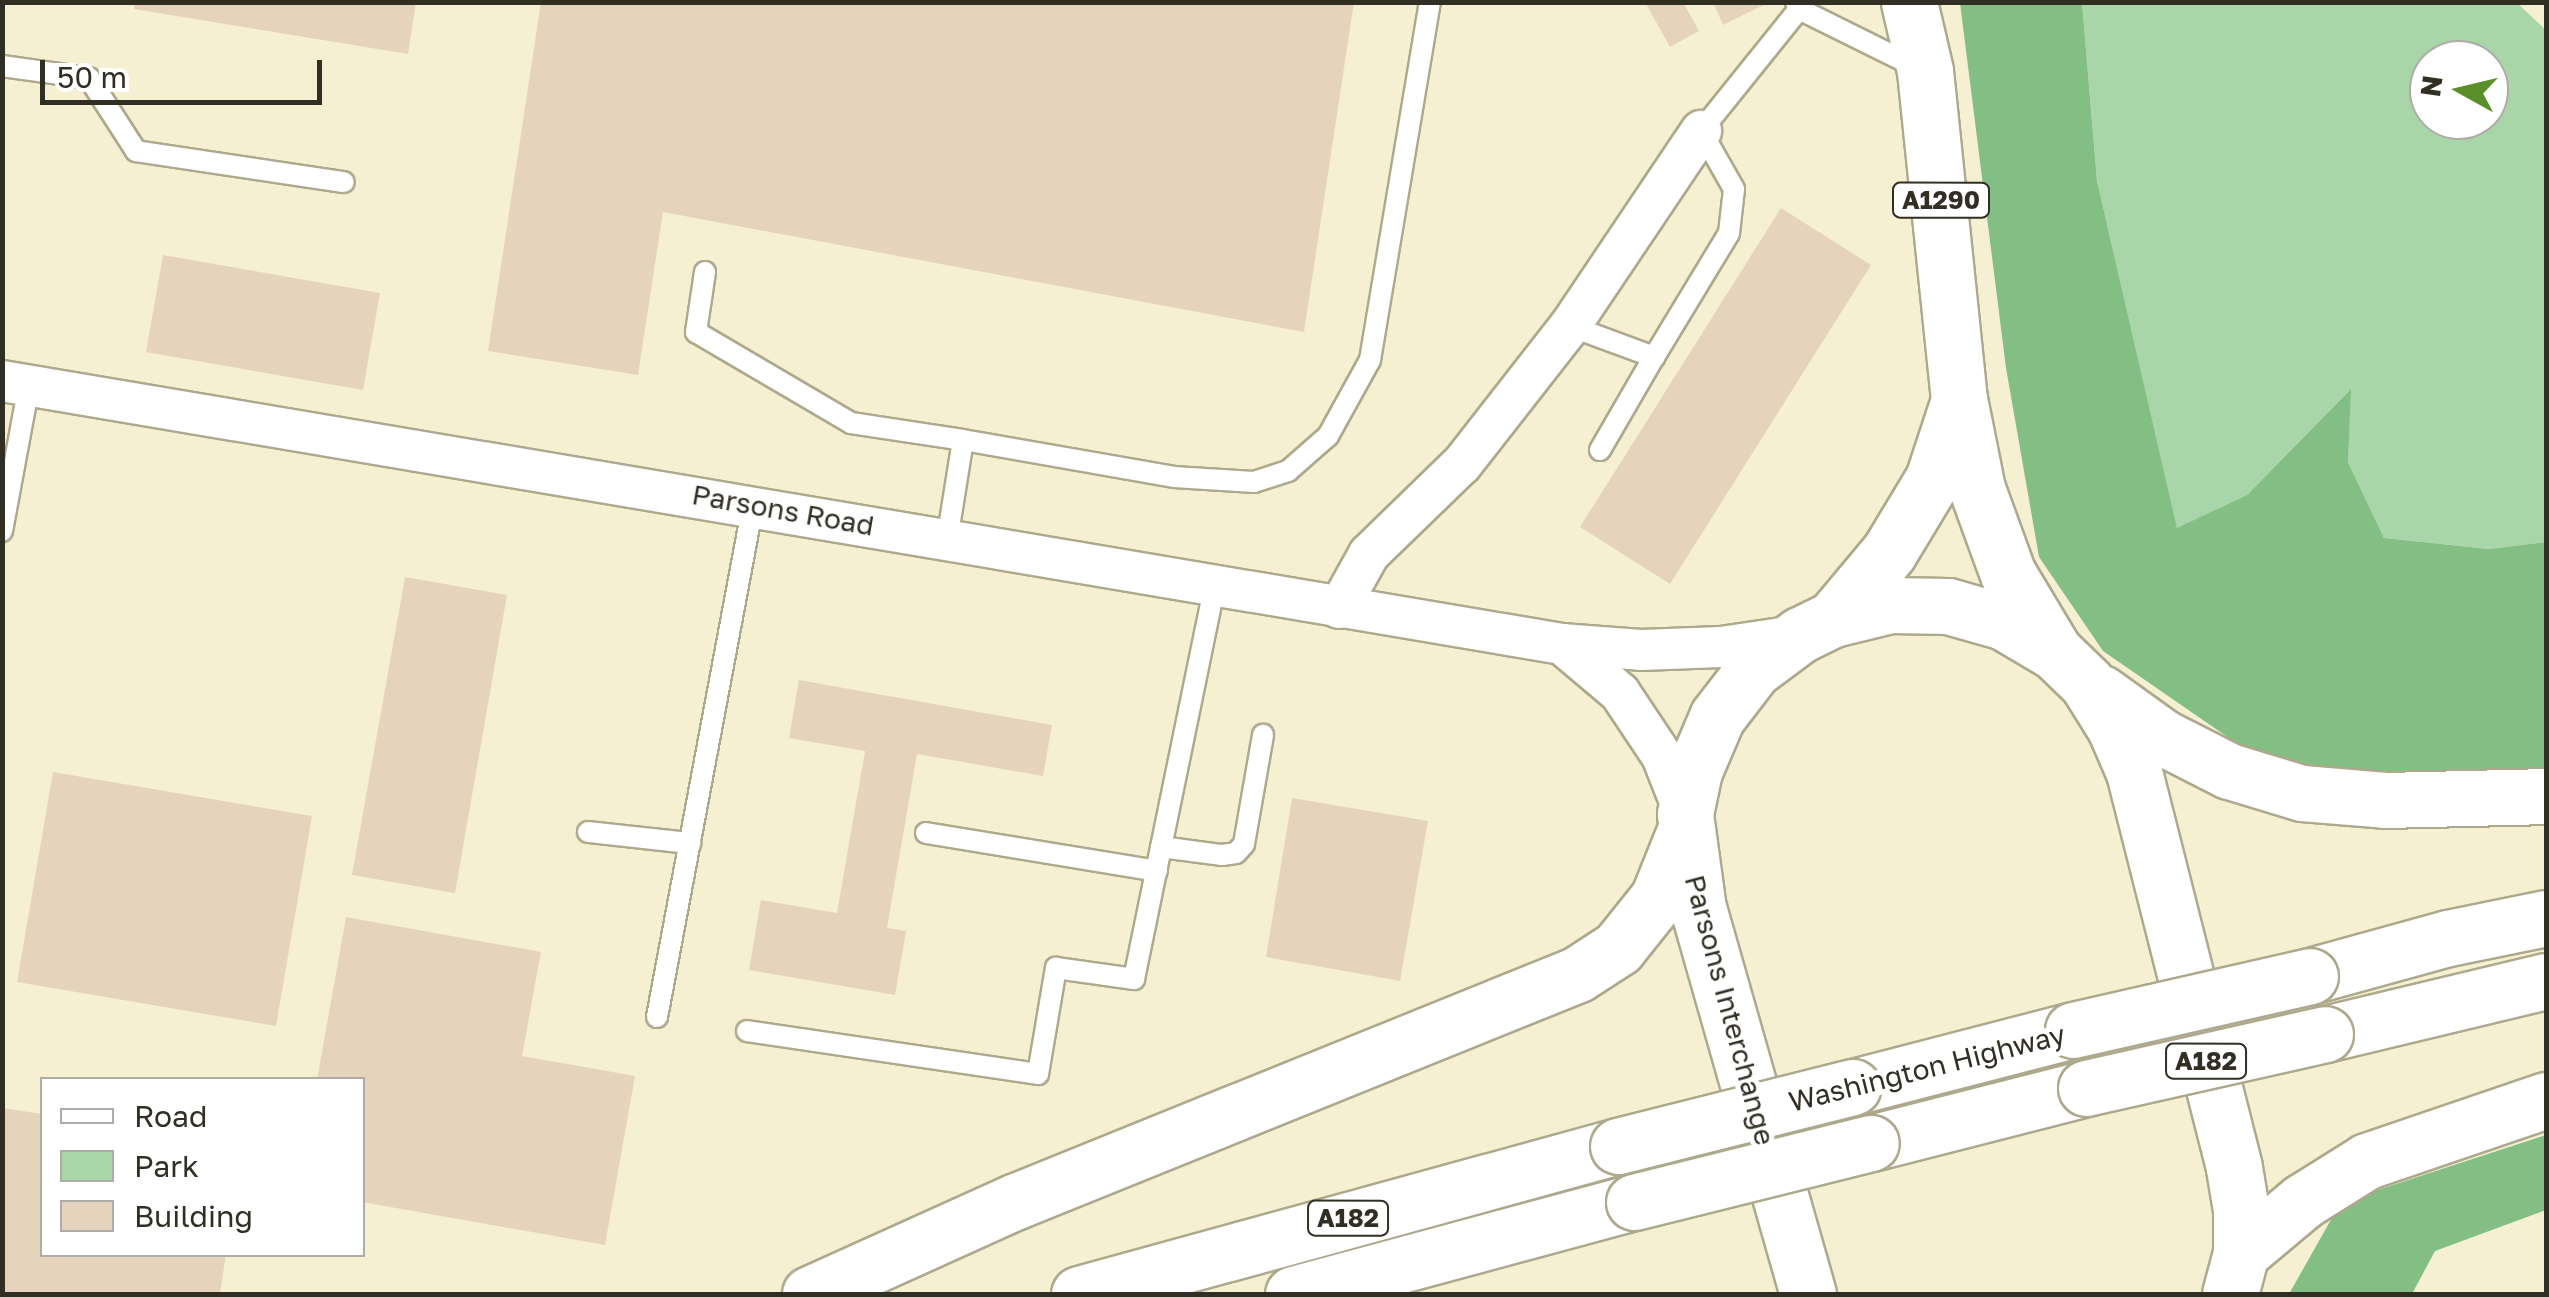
<!DOCTYPE html>
<html>
<head>
<meta charset="utf-8">
<style>
  body { margin:0 }
  #map { position:relative; width:2549px; height:1297px; overflow:hidden; background:#f6f0d3; font-family:"Golos Text",sans-serif }
  div>[style] { position:absolute }
  .green>* { inset:0; background:#a9d6a9 }
  .forest>* { inset:0; background:#83bf84 }
  .building>* { inset:0; background:#e5d4bb }
  .roads { filter:drop-shadow(2px 0 #aea88c) drop-shadow(-2px 0 #aea88c) drop-shadow(0 2px #aea88c) drop-shadow(0 -2px #aea88c) }
  .lane>* { height:20px; margin:-10px; padding:0 10px; transform-origin:10px; border-radius:10px; background:#fff }
  .street>* { height:40px; margin:-20px; padding:0 20px; transform-origin:20px; border-radius:20px; background:#fff }
  .primary>* { height:55px; margin:-27.5px; padding:0 27.5px; transform-origin:27.5px; border-radius:27.5px; background:#fff }
  .bridges { filter:drop-shadow(2px 0 #aea88c) drop-shadow(-2px 0 #aea88c) drop-shadow(0 2px #aea88c) drop-shadow(0 -2px #aea88c) }
  .primary-bridge>* { height:55px; margin:-27.5px; padding:0 27.5px; transform-origin:27.5px; border-radius:27.5px; background:#fff }
  span { translate:-50% -50%; white-space:nowrap; text-align:center; line-height:1.15; -webkit-text-stroke:10px #fff; paint-order:stroke }
  .shield-label span { padding:2px 8px; background:#fff; border:2px solid; border-radius:8px; -webkit-text-stroke-width:0 }
  .shield-label { font-size:25px; color:#312f24; font-weight:700 }
  .street-label { font-size:28px; color:#312f24 }
  .frame { position:absolute; inset:0; border:5px solid #312f24; pointer-events:none }
  .legend { position:absolute; left:40px; top:1077px; width:325px; height:180px; box-sizing:border-box; background:#fff; border:2px solid #adaca7; margin:0; padding:12px 18px; list-style:none; font-size:30px; color:#312f24 }
  .legend li { display:flex; align-items:center; gap:20px; height:50px }
  .legend b { width:50px; border:2px solid #adaca7 }
  .north { position:absolute; left:2409px; top:40px; width:100px; height:100px; box-sizing:border-box; background:#fff; border:2px solid #adaca7; border-radius:50%; rotate:278deg; font-size:28px; font-weight:700; line-height:40px; text-align:center; color:#312f24 }
  .north::after { content:''; display:block; margin:auto; width:35px; height:45px; background:#5a8f29; clip-path:polygon(50% 0,100% 100%,50% 72%,0 100%) }
  .scale { position:absolute; left:40px; top:60px; width:282px; height:45px; box-sizing:border-box; border:5px solid #312f24; border-top:0; padding-left:12px; font-size:30px; line-height:35px; white-space:nowrap; color:#312f24; -webkit-text-stroke:8px #fff; paint-order:stroke }
</style>
</head>
<body>
<div id="map">
  <div class="green">
    <div style="clip-path:polygon(evenodd,2082px 3px,2517px 3px,2546px 30px,2546px 542px,2489px 549px,2384px 538px,2348px 462px,2350px 390px,2247px 495px,2177px 529px,2097px 181px,2082px 3px,2429px 60px,2489px 60px,2489px 120px,2429px 120px,2429px 60px)"></div>
  </div>
  <div class="forest">
    <div style="clip-path:polygon(1960px 3px,2082px 3px,2097px 181px,2177px 528px,2247px 495px,2351px 389px,2348px 462px,2384px 538px,2489px 549px,2546px 542px,2546px 774px,2361px 775px,2255px 756px,2103px 651px,2039px 557px,2006px 368px)"></div>
    <div style="clip-path:polygon(2546px 1135px,2546px 1210px,2435px 1251px,2412px 1294px,2289px 1294px,2341px 1202px)"></div>
  </div>
  <div class="building">
    <div style="clip-path:polygon(135px 2px,416px 2px,408px 54px,134px 9px)"></div>
    <div style="clip-path:polygon(541px 2px,1354px 2px,1304px 332px,663px 212px,638px 375px,488px 351px)"></div>
    <div style="clip-path:polygon(1645px 2px,1683px 2px,1699px 31px,1670px 47px)"></div>
    <div style="clip-path:polygon(1713px 2px,1770px 2px,1723px 25px)"></div>
    <div style="clip-path:polygon(1781px 208px,1871px 265px,1670px 584px,1580px 527px)"></div>
    <div style="clip-path:polygon(163px 255px,380px 293px,363px 390px,146px 352px)"></div>
    <div style="clip-path:polygon(405px 577px,507px 595px,455px 893px,352px 875px)"></div>
    <div style="clip-path:polygon(799px 680px,1052px 725px,1043px 776px,917px 754px,887px 928px,906px 931px,895px 995px,749px 970px,761px 900px,837px 913px,865px 751px,789px 738px)"></div>
    <div style="clip-path:polygon(53px 772px,312px 816px,276px 1026px,17px 982px)"></div>
    <div style="clip-path:polygon(1292px 798px,1428px 821px,1400px 981px,1266px 957px)"></div>
    <div style="clip-path:polygon(346px 917px,541px 952px,522px 1056px,635px 1076px,605px 1245px,362px 1202px,362px 1080px,317px 1080px)"></div>
    <div style="clip-path:polygon(2px 1108px,42px 1114px,42px 1254px,226px 1254px,220px 1294px,2px 1294px)"></div>
  </div>
  <div class="roads">
    <div class="lane">
      <div style="left:1796px;top:2px;width:8px;rotate:67deg"></div>
      <div style="left:1799px;top:9px;width:128px;rotate:26.4deg"></div>
      <div style="left:2px;top:66px;width:88px;rotate:7.9deg"></div>
      <div style="left:89px;top:78px;width:87px;rotate:57.2deg"></div>
      <div style="left:136px;top:151px;width:210px;rotate:8.5deg"></div>
      <div style="left:705px;top:272px;width:61px;rotate:98.5deg"></div>
      <div style="left:696px;top:332px;width:180px;rotate:30.4deg"></div>
      <div style="left:851px;top:423px;width:113px;rotate:8.6deg"></div>
      <div style="left:1570px;top:326px;width:90px;rotate:20.3deg"></div>
      <div style="left:1654px;top:357px;width:145px;rotate:-58.8deg"></div>
      <div style="left:1729px;top:233px;width:44px;rotate:-83.5deg"></div>
      <div style="left:1734px;top:189px;width:67px;rotate:-119.6deg"></div>
      <div style="left:1701px;top:131px;width:156px;rotate:-51.2deg"></div>
      <div style="left:1600px;top:450px;width:108px;rotate:-59.9deg"></div>
      <div style="left:2px;top:531px;width:148px;rotate:-79.5deg"></div>
      <div style="left:947px;top:540px;width:101px;rotate:-80.9deg"></div>
      <div style="left:963px;top:440px;width:214px;rotate:9.9deg"></div>
      <div style="left:1174px;top:477px;width:80px;rotate:3.6deg"></div>
      <div style="left:1254px;top:482px;width:36px;rotate:-18deg"></div>
      <div style="left:1288px;top:471px;width:53px;rotate:-41.2deg"></div>
      <div style="left:1328px;top:436px;width:87px;rotate:-61.1deg"></div>
      <div style="left:1370px;top:360px;width:363px;rotate:-80.5deg"></div>
      <div style="left:588px;top:832px;width:103px;rotate:6.2deg"></div>
      <div style="left:926px;top:833px;width:234px;rotate:9.3deg"></div>
      <div style="left:1161px;top:847px;width:62px;rotate:7.5deg"></div>
      <div style="left:1222px;top:855px;width:14px;rotate:-8deg"></div>
      <div style="left:1236px;top:853px;width:12px;rotate:-48deg"></div>
      <div style="left:1244px;top:844px;width:111px;rotate:-80.1deg"></div>
      <div style="left:657px;top:1017px;width:521px;rotate:-79.38deg"></div>
      <div style="left:747px;top:1031px;width:294px;rotate:8.4deg"></div>
      <div style="left:1038px;top:1074px;width:108px;rotate:-80.4deg"></div>
      <div style="left:1056px;top:968px;width:79px;rotate:8deg"></div>
      <div style="left:1134px;top:979px;width:399px;rotate:-78.4deg"></div>
    </div>
    <div class="street">
      <div style="left:2px;top:381px;width:1582px;rotate:9.57deg"></div>
      <div style="left:1562px;top:644px;width:79px;rotate:4.3deg"></div>
      <div style="left:1641px;top:650px;width:80px;rotate:-2.1deg"></div>
      <div style="left:1721px;top:647px;width:75px;rotate:-8.5deg"></div>
      <div style="left:1339px;top:608px;width:62px;rotate:-60.9deg"></div>
      <div style="left:1369px;top:554px;width:129px;rotate:-44.1deg"></div>
      <div style="left:1462px;top:464px;width:175px;rotate:-52deg"></div>
      <div style="left:1570px;top:326px;width:235px;rotate:-56.1deg"></div>
      <div style="left:1562px;top:644px;width:76px;rotate:40.2deg"></div>
      <div style="left:1620px;top:693px;width:76px;rotate:56.3deg"></div>
      <div style="left:1662px;top:756px;width:62px;rotate:68.4deg"></div>
    </div>
    <div class="primary">
      <div style="left:1909px;top:2px;width:71px;rotate:76.9deg"></div>
      <div style="left:1925px;top:71px;width:330px;rotate:84.1deg"></div>
      <div style="left:1959px;top:399px;width:92px;rotate:78.7deg"></div>
      <div style="left:1977px;top:489px;width:90px;rotate:70deg"></div>
      <div style="left:2008px;top:574px;width:87px;rotate:59deg"></div>
      <div style="left:1833px;top:619px;width:87px;rotate:-50.1deg"></div>
      <div style="left:1889px;top:552px;width:85px;rotate:-58.9deg"></div>
      <div style="left:1933px;top:479px;width:80px;rotate:-71.8deg"></div>
      <div style="left:2101px;top:693px;width:75px;rotate:35.8deg"></div>
      <div style="left:2162px;top:737px;width:75px;rotate:26.9deg"></div>
      <div style="left:2229px;top:771px;width:76px;rotate:16.8deg"></div>
      <div style="left:2302px;top:793px;width:83px;rotate:4.8deg"></div>
      <div style="left:2385px;top:800px;width:161px;rotate:-1.4deg"></div>
      <div style="left:2310px;top:976px;width:143px;rotate:-15.4deg"></div>
      <div style="left:2448px;top:938px;width:100px;rotate:-11.5deg"></div>
      <div style="left:2325px;top:1034px;width:227px;rotate:-13.5deg"></div>
      <div style="left:1853px;top:1087px;width:227px;rotate:-14.5deg"></div>
      <div style="left:1871px;top:1143px;width:222px;rotate:-14.3deg"></div>
      <div style="left:2241px;top:1253px;width:81px;rotate:-40deg"></div>
      <div style="left:2303px;top:1201px;width:75px;rotate:-32deg"></div>
      <div style="left:2367px;top:1161px;width:189px;rotate:-18.8deg"></div>
      <div style="left:810px;top:1294px;width:224px;rotate:-24.3deg"></div>
      <div style="left:1014px;top:1202px;width:608px;rotate:-22.01deg"></div>
      <div style="left:1578px;top:974px;width:48px;rotate:-33deg"></div>
      <div style="left:1618px;top:948px;width:64px;rotate:-51.3deg"></div>
      <div style="left:1658px;top:898px;width:72px;rotate:-68.1deg"></div>
      <div style="left:1079px;top:1294px;width:559px;rotate:-15.35deg"></div>
      <div style="left:1293px;top:1294px;width:353px;rotate:-15.1deg"></div>
      <div style="left:1808px;top:1294px;width:400px;rotate:-105.9deg"></div>
      <div style="left:1698px;top:909px;width:96px;rotate:-97.8deg"></div>
      <div style="left:1685px;top:814px;width:44px;rotate:-78.2deg"></div>
      <div style="left:1694px;top:771px;width:59px;rotate:-66.9deg"></div>
      <div style="left:1717px;top:717px;width:59px;rotate:-52.5deg"></div>
      <div style="left:1753px;top:670px;width:59px;rotate:-36.7deg"></div>
      <div style="left:1800px;top:635px;width:37px;rotate:-26deg"></div>
      <div style="left:1833px;top:619px;width:59px;rotate:-13.8deg"></div>
      <div style="left:1890px;top:605px;width:58px;rotate:1deg"></div>
      <div style="left:1948px;top:606px;width:58px;rotate:15.9deg"></div>
      <div style="left:2004px;top:622px;width:59px;rotate:30.5deg"></div>
      <div style="left:2055px;top:652px;width:45px;rotate:44.1deg"></div>
      <div style="left:2087px;top:683px;width:53px;rotate:58.1deg"></div>
      <div style="left:2115px;top:728px;width:48px;rotate:66.6deg"></div>
      <div style="left:2134px;top:772px;width:408px;rotate:75.8deg"></div>
      <div style="left:2234px;top:1168px;width:43px;rotate:80.5deg"></div>
      <div style="left:2241px;top:1210px;width:43px;rotate:90deg"></div>
      <div style="left:2241px;top:1253px;width:42px;rotate:105deg"></div>
    </div>
  </div>
  <div class="bridges">
    <div class="primary-bridge">
      <div style="left:2073px;top:1030px;width:243px;rotate:-12.8deg"></div>
      <div style="left:2086px;top:1088px;width:245px;rotate:-12.7deg"></div>
      <div style="left:1618px;top:1146px;width:242px;rotate:-14.1deg"></div>
      <div style="left:1634px;top:1202px;width:244px;rotate:-14deg"></div>
    </div>
  </div>
  <div class="shield-label">
    <span style="left:1941px;top:200px">A1290</span>
    <span style="left:2206px;top:1061px">A182</span>
    <span style="left:1348px;top:1218px">A182</span>
  </div>
  <div class="street-label">
    <span style="left:783px;top:510px;rotate:10deg">Parsons Road</span>
    <span style="left:1730px;top:1010px;rotate:75deg">Parsons Interchange</span>
    <span style="left:1927px;top:1068px;rotate:-14deg">Washington Highway</span>
  </div>
  <div class="frame"></div>
  <ul class="legend">
  <li><b style="height:12px;background:#fff"></b>Road</li>
  <li><b style="height:28px;background:#a9d6a9"></b>Park</li>
  <li><b style="height:28px;background:#e5d4bb"></b>Building</li>
  </ul>
  <div class="north">N</div>
  <div class="scale">50 m</div>
</div>
</body>
</html>
